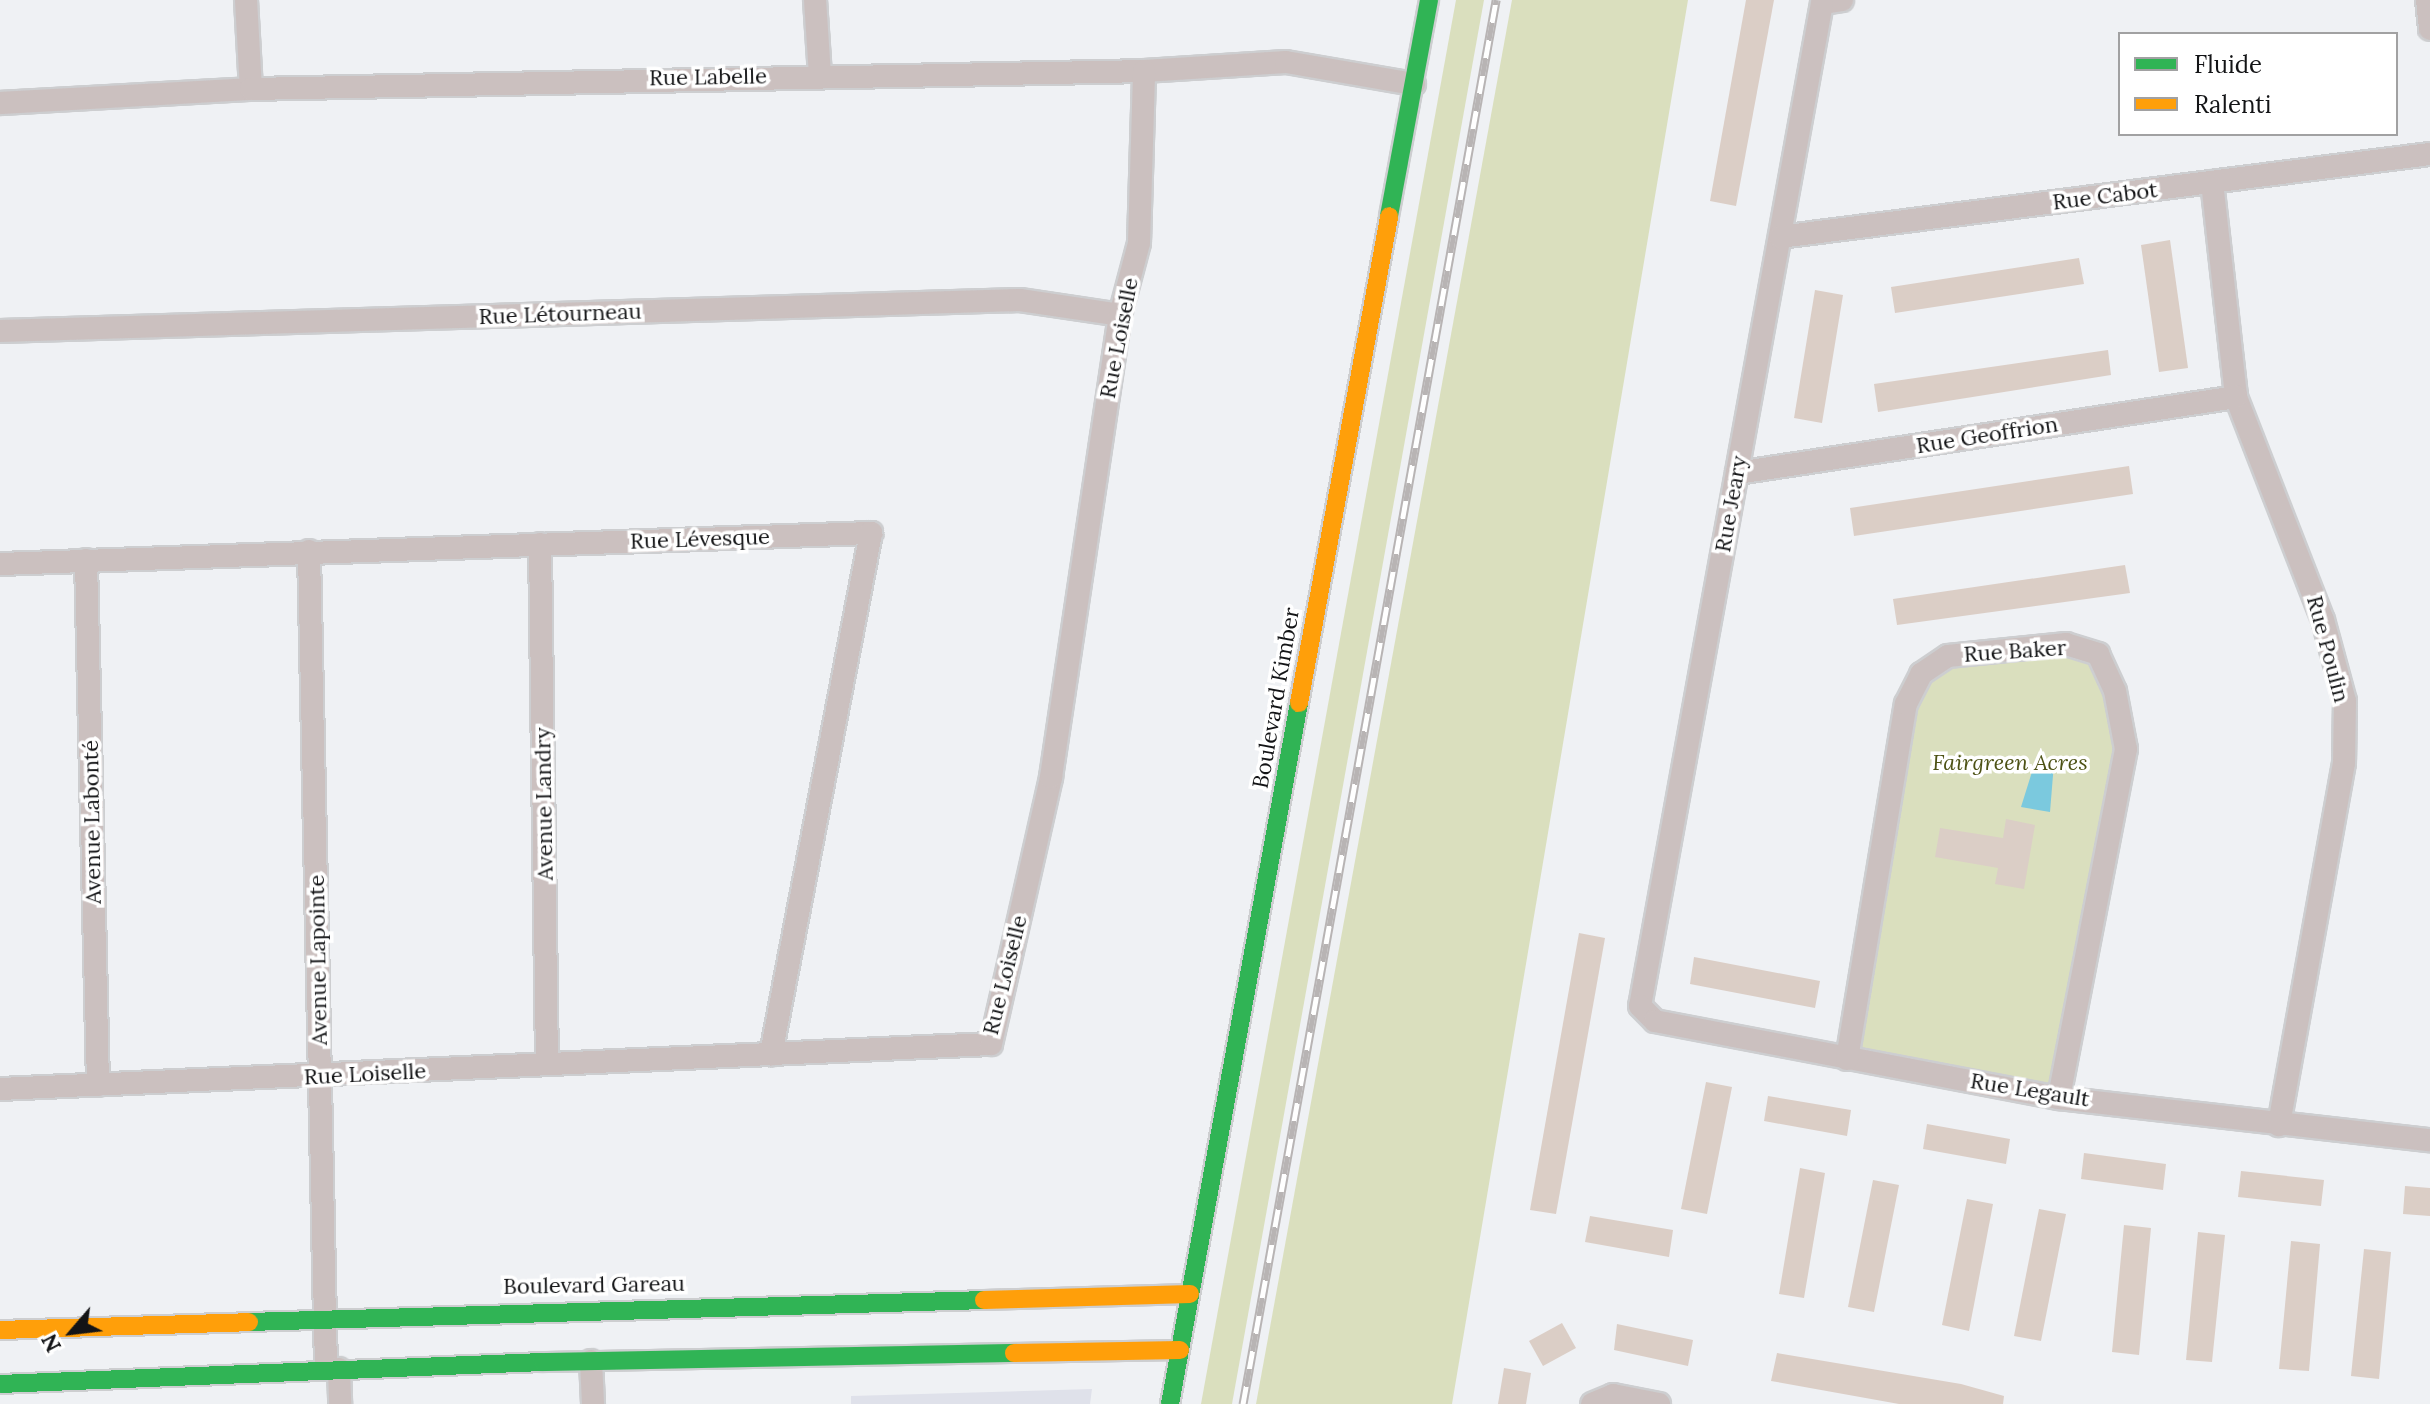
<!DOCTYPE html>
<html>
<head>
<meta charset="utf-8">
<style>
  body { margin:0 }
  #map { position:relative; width:2430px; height:1404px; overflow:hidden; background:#eff1f4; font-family:Lora,serif }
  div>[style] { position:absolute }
  .built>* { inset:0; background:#dfe1ea }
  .green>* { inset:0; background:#dadfbe }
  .water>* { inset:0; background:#7bc9de }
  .building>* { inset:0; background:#dbcec6 }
  .roads { filter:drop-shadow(2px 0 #cdced0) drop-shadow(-2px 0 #cdced0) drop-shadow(0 2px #cdced0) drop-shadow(0 -2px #cdced0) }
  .street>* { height:22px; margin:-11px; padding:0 11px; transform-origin:11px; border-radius:11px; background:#cbc0bf }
  .fast>* { height:18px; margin:-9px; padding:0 9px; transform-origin:9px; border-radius:9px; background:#30b455 }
  .slow>* { height:18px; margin:-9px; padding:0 9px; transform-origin:9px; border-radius:9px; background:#ff9f0a }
  .rail>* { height:9px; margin-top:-4.5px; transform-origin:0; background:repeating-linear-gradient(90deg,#fff 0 18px,#b8b4b4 0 36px); box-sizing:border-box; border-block:2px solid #b8b4b4 }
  span { translate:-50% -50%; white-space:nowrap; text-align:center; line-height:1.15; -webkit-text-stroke:7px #fff; paint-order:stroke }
  .street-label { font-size:22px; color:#131416 }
  .park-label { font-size:22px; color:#4d5215; font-style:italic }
  .legend { position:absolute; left:2118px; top:32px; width:280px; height:104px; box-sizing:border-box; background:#fff; border:2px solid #a1a1a2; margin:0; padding:10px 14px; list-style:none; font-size:24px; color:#131416 }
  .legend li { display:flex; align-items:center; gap:16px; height:40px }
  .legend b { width:40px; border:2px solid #a1a1a2 }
  .north { position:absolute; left:32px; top:1292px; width:80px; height:80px; -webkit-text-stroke:6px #fff; paint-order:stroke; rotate:242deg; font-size:22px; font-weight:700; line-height:32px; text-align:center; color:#131416 }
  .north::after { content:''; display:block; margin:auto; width:28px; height:36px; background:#131416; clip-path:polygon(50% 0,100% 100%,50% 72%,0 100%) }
</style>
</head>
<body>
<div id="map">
  <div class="built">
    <div style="clip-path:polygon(1092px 1389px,1090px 1404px,851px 1404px,851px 1396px)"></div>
  </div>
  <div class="green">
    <div style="clip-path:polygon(1456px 0,1484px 0,1232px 1404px,1201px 1404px)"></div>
    <div style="clip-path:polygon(1512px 0,1688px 0,1452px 1404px,1256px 1404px)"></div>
    <div style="clip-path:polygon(2098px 654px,2126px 749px,2059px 1098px,1847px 1059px,1906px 704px,1948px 656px)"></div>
  </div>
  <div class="water">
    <div style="clip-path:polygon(2036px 759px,2054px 763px,2050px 812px,2021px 807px)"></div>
  </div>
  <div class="building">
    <div style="clip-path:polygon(1746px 0,1774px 0,1736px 206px,1710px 201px)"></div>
    <div style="clip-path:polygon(2170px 240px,2188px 368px,2159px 372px,2141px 245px)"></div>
    <div style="clip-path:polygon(2079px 258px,2084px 284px,1895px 313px,1891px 287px)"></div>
    <div style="clip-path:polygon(1815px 290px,1843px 295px,1822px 423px,1794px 418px)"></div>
    <div style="clip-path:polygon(2108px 350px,2111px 375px,1878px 412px,1874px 384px)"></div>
    <div style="clip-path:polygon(2129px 466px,2133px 494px,1854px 536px,1850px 508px)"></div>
    <div style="clip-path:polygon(2125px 565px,2130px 593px,1897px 625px,1893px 599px)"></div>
    <div style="clip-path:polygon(2006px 819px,2035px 825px,2024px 889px,1995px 884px,1998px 868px,1935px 857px,1940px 828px,2003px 838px)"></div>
    <div style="clip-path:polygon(1579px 933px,1605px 938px,1556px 1214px,1530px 1210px)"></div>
    <div style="clip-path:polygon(1694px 957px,1820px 981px,1815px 1008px,1690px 984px)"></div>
    <div style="clip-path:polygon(1706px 1082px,1732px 1087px,1707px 1214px,1681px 1209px)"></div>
    <div style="clip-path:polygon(1768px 1096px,1851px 1110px,1847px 1136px,1764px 1121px)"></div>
    <div style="clip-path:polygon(1927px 1124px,2010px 1139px,2006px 1164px,1923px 1149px)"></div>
    <div style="clip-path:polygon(2084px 1153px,2166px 1164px,2163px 1190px,2081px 1179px)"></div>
    <div style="clip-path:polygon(1800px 1168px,1825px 1173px,1804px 1298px,1779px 1294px)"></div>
    <div style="clip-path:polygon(2241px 1171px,2324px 1180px,2321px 1206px,2238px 1197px)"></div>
    <div style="clip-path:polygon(1873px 1180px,1899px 1185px,1874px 1312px,1848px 1307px)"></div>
    <div style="clip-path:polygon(2405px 1186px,2430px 1188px,2430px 1216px,2403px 1214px)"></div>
    <div style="clip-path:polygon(1967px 1199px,1993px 1204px,1969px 1331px,1942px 1325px)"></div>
    <div style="clip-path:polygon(2039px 1209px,2066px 1214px,2041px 1341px,2014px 1336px)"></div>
    <div style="clip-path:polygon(1590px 1216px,1673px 1230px,1669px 1257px,1585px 1242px)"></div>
    <div style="clip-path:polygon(2124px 1225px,2151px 1228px,2139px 1355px,2112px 1352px)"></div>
    <div style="clip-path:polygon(2198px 1232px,2225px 1235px,2212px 1362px,2186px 1360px)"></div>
    <div style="clip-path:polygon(2291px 1241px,2320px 1244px,2309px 1371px,2279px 1369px)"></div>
    <div style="clip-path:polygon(2364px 1249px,2391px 1252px,2379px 1379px,2351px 1376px)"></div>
    <div style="clip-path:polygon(1562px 1323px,1576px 1348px,1543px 1366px,1529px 1341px)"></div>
    <div style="clip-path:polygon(1617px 1324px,1693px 1340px,1688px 1366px,1614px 1350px)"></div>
    <div style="clip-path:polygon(1777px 1353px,1961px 1384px,2004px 1396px,2003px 1404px,1899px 1404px,1771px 1381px)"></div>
    <div style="clip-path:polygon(1504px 1368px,1531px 1373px,1526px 1404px,1498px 1404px)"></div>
  </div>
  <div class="roads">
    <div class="street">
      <div style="left:246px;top:0;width:89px;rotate:86.8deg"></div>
      <div style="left:815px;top:0;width:75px;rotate:86.2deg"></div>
      <div style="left:1842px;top:0;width:20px;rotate:171deg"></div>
      <div style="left:1822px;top:3px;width:1019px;rotate:100.28deg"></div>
      <div style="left:1640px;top:1006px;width:21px;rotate:45deg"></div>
      <div style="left:1655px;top:1021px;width:411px;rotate:10.8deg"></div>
      <div style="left:2059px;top:1098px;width:373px;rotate:6.5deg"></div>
      <div style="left:2427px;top:0;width:29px;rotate:84deg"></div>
      <div style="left:0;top:103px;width:251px;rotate:-3.2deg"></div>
      <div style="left:251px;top:89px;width:893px;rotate:-1.15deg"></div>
      <div style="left:1144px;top:71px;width:142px;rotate:-3.6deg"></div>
      <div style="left:1286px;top:62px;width:130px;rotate:9.8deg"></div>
      <div style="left:2212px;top:182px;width:216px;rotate:83.6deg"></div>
      <div style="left:2236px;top:397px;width:239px;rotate:68.7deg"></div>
      <div style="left:2323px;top:620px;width:84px;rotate:74.8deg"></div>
      <div style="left:2345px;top:701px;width:62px;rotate:90.9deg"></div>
      <div style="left:2344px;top:763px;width:368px;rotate:100.2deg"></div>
      <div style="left:1780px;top:237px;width:655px;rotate:-7.28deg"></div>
      <div style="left:0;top:331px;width:1020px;rotate:-1.74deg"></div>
      <div style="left:1020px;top:300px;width:101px;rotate:8.5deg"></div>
      <div style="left:1737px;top:473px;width:505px;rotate:-8.66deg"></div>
      <div style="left:540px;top:544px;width:520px;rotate:89.23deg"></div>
      <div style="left:309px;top:551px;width:818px;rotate:88.81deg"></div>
      <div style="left:86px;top:560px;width:525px;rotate:88.69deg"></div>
      <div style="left:0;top:564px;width:872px;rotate:-2.04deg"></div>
      <div style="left:871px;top:533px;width:531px;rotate:100.87deg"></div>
      <div style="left:1847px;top:1059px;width:360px;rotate:-80.6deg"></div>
      <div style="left:1906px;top:704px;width:34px;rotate:-63deg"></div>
      <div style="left:1921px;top:674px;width:32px;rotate:-34deg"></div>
      <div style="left:1948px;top:656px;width:119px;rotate:-5.8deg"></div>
      <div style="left:2066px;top:644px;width:34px;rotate:17deg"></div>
      <div style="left:2098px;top:654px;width:41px;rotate:65.3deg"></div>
      <div style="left:2115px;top:691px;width:59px;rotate:79.3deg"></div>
      <div style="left:2126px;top:749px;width:355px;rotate:100.9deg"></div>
      <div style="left:0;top:1089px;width:992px;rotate:-2.6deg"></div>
      <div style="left:991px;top:1044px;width:274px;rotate:-77.3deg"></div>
      <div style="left:1051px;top:777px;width:467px;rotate:-81.5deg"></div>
      <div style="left:1120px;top:315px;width:74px;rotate:-75.2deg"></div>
      <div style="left:1139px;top:243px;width:172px;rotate:-88.3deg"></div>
      <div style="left:591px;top:1361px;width:43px;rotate:87.3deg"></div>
      <div style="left:339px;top:1369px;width:35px;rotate:88deg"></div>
      <div style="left:1592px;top:1404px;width:23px;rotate:-23deg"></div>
      <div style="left:1613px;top:1395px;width:47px;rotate:11.1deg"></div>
    </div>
    <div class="fast">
      <div style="left:1389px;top:216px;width:220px;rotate:-79.5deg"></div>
      <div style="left:249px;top:1322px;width:735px;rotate:-1.71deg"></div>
      <div style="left:0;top:1384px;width:543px;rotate:-2.32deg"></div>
      <div style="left:543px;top:1362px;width:471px;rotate:-1.1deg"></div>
      <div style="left:1170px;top:1404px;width:713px;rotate:-79.57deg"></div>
    </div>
    <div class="slow">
      <div style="left:1299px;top:703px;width:495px;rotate:-79.5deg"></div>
      <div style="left:984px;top:1300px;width:206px;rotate:-1.7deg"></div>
      <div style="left:0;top:1330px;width:249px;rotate:-1.8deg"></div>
      <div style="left:1014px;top:1353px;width:166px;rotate:-1deg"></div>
    </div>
  </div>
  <div class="rail">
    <div style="left:1243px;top:1404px;width:1427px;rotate:-79.78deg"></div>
  </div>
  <div class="street-label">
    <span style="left:708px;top:77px;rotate:-1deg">Rue Labelle</span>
    <span style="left:2105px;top:196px;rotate:-7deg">Rue Cabot</span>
    <span style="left:560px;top:314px;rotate:-2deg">Rue Létourneau</span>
    <span style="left:1119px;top:338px;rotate:-79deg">Rue Loiselle</span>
    <span style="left:1987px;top:435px;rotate:-9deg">Rue Geoffrion</span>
    <span style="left:1731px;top:504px;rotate:-80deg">Rue Jeary</span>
    <span style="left:700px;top:539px;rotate:-2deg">Rue Lévesque</span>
    <span style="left:2328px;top:649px;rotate:75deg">Rue Poulin</span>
    <span style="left:2015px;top:651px;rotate:-4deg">Rue Baker</span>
    <span style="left:1276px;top:698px;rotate:-80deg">Boulevard Kimber</span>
    <span style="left:544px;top:804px;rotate:-91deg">Avenue Landry</span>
    <span style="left:92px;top:822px;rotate:-91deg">Avenue Labonté</span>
    <span style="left:318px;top:960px;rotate:-91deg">Avenue Lapointe</span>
    <span style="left:1005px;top:975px;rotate:-76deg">Rue Loiselle</span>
    <span style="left:365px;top:1074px;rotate:-3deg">Rue Loiselle</span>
    <span style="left:2030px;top:1090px;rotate:9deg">Rue Legault</span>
    <span style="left:594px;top:1285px;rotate:-1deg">Boulevard Gareau</span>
  </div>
  <div class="park-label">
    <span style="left:2010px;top:763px">Fairgreen Acres</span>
  </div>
  <ul class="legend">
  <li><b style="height:10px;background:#30b455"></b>Fluide</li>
  <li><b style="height:10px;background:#ff9f0a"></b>Ralenti</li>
  </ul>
  <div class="north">N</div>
</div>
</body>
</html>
